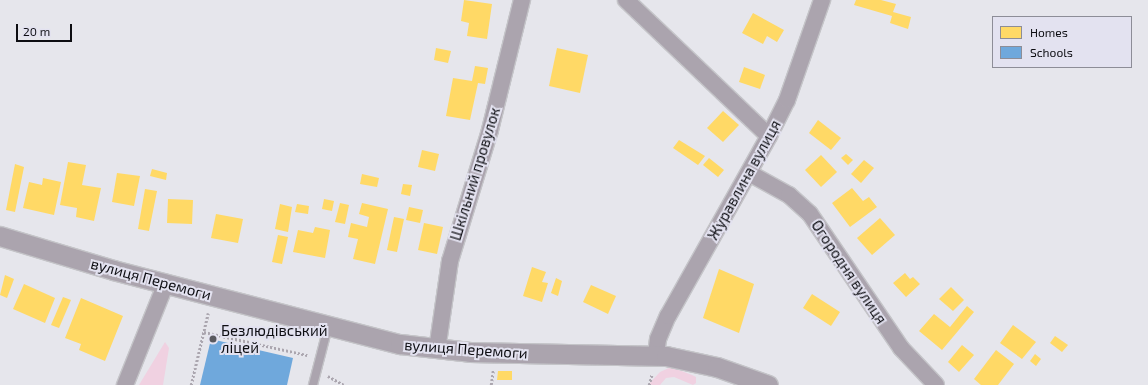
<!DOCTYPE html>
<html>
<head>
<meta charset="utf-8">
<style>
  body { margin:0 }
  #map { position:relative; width:1148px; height:385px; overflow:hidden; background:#e6e6ec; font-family:"Exo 2",sans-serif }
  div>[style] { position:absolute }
  .green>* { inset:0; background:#f0d1e1 }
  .homes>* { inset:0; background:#ffd966 }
  .schools>* { inset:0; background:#6fa8dc }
  .path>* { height:2.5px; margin-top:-1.25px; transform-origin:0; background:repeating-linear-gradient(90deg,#aba6af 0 2px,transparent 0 4px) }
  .roads { filter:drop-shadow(1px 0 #c4c4c8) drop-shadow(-1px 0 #c4c4c8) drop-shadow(0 1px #c4c4c8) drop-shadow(0 -1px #c4c4c8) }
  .service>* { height:8px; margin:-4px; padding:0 4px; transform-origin:4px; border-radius:4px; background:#aba4ae }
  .minor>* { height:16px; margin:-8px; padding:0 8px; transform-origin:8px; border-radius:8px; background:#aba4ae }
  .tertiary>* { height:19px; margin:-9.5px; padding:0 9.5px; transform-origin:9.5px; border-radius:9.5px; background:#aba4ae }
  .dots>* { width:11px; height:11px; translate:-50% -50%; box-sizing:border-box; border:2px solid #e3e2f0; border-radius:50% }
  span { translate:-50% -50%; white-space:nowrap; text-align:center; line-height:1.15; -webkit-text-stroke:4px #e3e2f0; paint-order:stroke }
  .street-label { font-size:15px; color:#0d0d12 }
  .poi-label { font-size:15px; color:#0d0d12 }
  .left { translate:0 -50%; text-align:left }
  .legend { position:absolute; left:992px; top:16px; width:140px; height:52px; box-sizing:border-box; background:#e3e2f0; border:1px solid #8d8d97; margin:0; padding:5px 7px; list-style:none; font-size:12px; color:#0d0d12 }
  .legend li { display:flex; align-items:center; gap:8px; height:20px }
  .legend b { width:20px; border:1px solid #8d8d97 }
  .scale { position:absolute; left:16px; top:24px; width:56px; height:18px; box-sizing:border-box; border:2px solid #0d0d12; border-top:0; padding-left:5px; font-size:12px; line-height:14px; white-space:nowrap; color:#0d0d12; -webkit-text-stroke:3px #e3e2f0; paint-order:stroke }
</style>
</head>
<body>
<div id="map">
  <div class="green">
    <div style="clip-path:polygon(165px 342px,169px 348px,163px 385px,139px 385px)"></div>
    <div style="clip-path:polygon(671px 367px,692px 375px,696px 377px,696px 383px,693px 385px,674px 377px,666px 378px,660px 385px,648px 385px,660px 372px)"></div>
  </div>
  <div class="homes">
    <div style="clip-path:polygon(464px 0,492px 4px,487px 39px,467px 36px,469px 23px,461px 21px)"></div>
    <div style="clip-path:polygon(856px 0,881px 0,896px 4px,893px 12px,911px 17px,908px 29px,890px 23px,892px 16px,854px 5px)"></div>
    <div style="clip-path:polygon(753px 13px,784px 30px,777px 42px,767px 36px,763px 44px,742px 33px)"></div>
    <div style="clip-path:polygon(436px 48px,451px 51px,448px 63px,434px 60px)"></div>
    <div style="clip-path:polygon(557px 48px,588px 55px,580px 93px,549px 86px)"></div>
    <div style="clip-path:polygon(475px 66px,488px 68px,485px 84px,478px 83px,470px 120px,446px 116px,453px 78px,472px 81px)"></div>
    <div style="clip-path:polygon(744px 67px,765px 75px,760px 89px,739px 82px)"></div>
    <div style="clip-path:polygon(723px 111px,739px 125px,723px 142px,707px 128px)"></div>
    <div style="clip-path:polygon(818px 120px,841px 138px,831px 150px,809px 133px)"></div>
    <div style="clip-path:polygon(679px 140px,705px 156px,698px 165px,673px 148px)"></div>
    <div style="clip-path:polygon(422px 150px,439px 154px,435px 171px,418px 167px)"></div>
    <div style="clip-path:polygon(846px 154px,853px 160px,848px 165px,841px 158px)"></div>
    <div style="clip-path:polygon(821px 155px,837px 172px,821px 187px,805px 170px)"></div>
    <div style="clip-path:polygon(709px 158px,724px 170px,718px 177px,703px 165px)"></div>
    <div style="clip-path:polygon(864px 160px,874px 168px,861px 183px,851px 174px)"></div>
    <div style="clip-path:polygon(68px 162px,86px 165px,82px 185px,101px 188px,94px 221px,76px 217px,77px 208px,60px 205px)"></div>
    <div style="clip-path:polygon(15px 164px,24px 167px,15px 212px,6px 210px)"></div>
    <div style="clip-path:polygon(152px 169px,167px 173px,166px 180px,150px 176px)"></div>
    <div style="clip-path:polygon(117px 173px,140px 176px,134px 206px,112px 202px)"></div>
    <div style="clip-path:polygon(362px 174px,379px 178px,377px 187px,360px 184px)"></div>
    <div style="clip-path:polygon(43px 178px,61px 182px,54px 215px,23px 208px,29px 182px,42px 185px)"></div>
    <div style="clip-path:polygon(403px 184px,412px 185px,410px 196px,401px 194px)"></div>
    <div style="clip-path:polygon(852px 188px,863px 201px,869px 197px,877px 207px,850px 227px,832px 203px)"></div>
    <div style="clip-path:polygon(145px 189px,157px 191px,149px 231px,138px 229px)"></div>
    <div style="clip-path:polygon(168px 199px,193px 200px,192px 224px,167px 223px)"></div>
    <div style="clip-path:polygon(324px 199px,334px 201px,332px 211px,322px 209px)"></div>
    <div style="clip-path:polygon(340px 203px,349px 205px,345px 224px,335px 222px)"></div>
    <div style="clip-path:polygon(362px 203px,388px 209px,375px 264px,353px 259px,358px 239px,348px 237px,351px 223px,367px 227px,369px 217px,359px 214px)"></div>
    <div style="clip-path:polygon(280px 204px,292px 207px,288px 232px,275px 229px)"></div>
    <div style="clip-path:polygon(297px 204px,309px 206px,308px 214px,295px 212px)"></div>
    <div style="clip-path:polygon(409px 207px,423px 210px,420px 223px,406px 220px)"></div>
    <div style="clip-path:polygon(216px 214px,243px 219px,238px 243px,211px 238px)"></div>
    <div style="clip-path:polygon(394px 217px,404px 219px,397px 252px,387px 250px)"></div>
    <div style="clip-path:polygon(880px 218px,895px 235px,872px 255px,857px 238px)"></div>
    <div style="clip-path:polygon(424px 223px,443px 227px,437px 254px,418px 250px)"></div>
    <div style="clip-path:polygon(315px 227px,330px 230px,325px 258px,293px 252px,298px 230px,313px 233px)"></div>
    <div style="clip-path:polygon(278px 235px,288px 237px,282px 264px,272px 262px)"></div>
    <div style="clip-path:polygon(532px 267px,546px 272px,542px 282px,548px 283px,542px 302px,523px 296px)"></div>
    <div style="clip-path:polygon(719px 269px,754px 284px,739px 333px,703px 318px)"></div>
    <div style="clip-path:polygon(905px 273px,910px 279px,913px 277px,920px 284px,906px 297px,893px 283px)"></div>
    <div style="clip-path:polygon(5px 275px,14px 279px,7px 298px,0 295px)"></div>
    <div style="clip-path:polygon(556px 278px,562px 281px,558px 296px,551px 293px)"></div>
    <div style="clip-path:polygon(24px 284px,55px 298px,45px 323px,13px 309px)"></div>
    <div style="clip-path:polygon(591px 285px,616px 296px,608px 314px,583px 302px)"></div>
    <div style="clip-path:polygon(951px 287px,964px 300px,953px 311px,939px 299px)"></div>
    <div style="clip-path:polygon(812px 294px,840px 312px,831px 326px,803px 308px)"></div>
    <div style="clip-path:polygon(63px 297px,71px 300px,59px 328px,51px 325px)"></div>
    <div style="clip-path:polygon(81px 298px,123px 316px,105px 361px,79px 350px,81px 344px,65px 338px)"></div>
    <div style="clip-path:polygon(967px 306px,974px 312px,942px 350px,919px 331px,934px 314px,950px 327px)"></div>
    <div style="clip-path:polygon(1013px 325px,1036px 342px,1022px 359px,1000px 343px)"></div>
    <div style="clip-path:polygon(1055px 336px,1068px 345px,1062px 352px,1050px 343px)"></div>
    <div style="clip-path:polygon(962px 345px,974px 355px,959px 372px,948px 362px)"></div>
    <div style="clip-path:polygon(996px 350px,1014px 364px,998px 385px,981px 385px,974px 379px)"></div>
    <div style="clip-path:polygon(1035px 354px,1041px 359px,1036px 366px,1030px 361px)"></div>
    <div style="clip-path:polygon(498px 371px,512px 371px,512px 380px,497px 380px)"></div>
  </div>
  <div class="schools">
    <div style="clip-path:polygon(211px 339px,293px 358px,287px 385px,200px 385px)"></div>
  </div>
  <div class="path">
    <div style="left:204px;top:332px;width:106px;rotate:12.6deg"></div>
    <div style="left:328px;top:376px;width:18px;rotate:29deg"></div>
    <div style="left:191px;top:385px;width:74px;rotate:-76.7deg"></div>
    <div style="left:491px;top:385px;width:15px;rotate:-82deg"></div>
    <div style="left:649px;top:385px;width:11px;rotate:-75deg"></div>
  </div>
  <div class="roads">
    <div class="service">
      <div style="left:313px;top:385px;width:60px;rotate:-75.5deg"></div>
    </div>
    <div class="minor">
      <div style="left:626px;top:0;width:197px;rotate:43.6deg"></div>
      <div style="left:749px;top:173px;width:46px;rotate:28.8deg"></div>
      <div style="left:789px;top:195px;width:28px;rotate:42deg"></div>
      <div style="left:810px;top:214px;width:162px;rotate:55.8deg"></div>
      <div style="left:901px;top:348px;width:51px;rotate:46.6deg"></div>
      <div style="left:437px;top:350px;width:90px;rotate:-81.7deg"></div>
      <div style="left:450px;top:261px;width:137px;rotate:-73deg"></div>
      <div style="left:490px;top:130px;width:134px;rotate:-76.2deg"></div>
      <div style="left:656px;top:355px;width:16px;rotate:-83deg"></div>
      <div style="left:658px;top:339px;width:25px;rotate:-67deg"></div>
      <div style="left:668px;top:316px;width:206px;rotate:-60.7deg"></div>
      <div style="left:769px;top:136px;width:40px;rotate:-63.4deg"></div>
      <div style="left:787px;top:100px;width:106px;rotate:-70.7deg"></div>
      <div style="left:125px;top:385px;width:110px;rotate:-68.1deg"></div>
    </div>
    <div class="tertiary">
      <div style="left:0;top:236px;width:118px;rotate:16.7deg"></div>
      <div style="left:113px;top:270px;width:296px;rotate:14.5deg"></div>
      <div style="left:400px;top:344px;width:70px;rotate:6.5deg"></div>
      <div style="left:470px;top:352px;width:196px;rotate:1.2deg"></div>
      <div style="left:666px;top:356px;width:52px;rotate:12.2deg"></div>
      <div style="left:717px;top:367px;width:54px;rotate:19.4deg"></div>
    </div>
  </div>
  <div class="dots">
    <div style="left:213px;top:339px;background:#59595e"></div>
  </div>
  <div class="street-label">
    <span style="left:475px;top:174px;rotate:-73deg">Шкільний провулок</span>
    <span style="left:744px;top:180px;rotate:-61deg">Журавлина вулиця</span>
    <span style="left:849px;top:272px;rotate:56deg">Огородня вулиця</span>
    <span style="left:151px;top:279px;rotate:15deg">вулиця Перемоги</span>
    <span style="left:466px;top:349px;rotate:4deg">вулиця Перемоги</span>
  </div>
  <div class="poi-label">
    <span class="left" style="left:221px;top:339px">Безлюдівський<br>ліцей</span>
  </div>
  <ul class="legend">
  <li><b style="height:11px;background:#ffd966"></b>Homes</li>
  <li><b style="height:11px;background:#6fa8dc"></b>Schools</li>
  </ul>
  <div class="scale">20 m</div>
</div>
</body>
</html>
